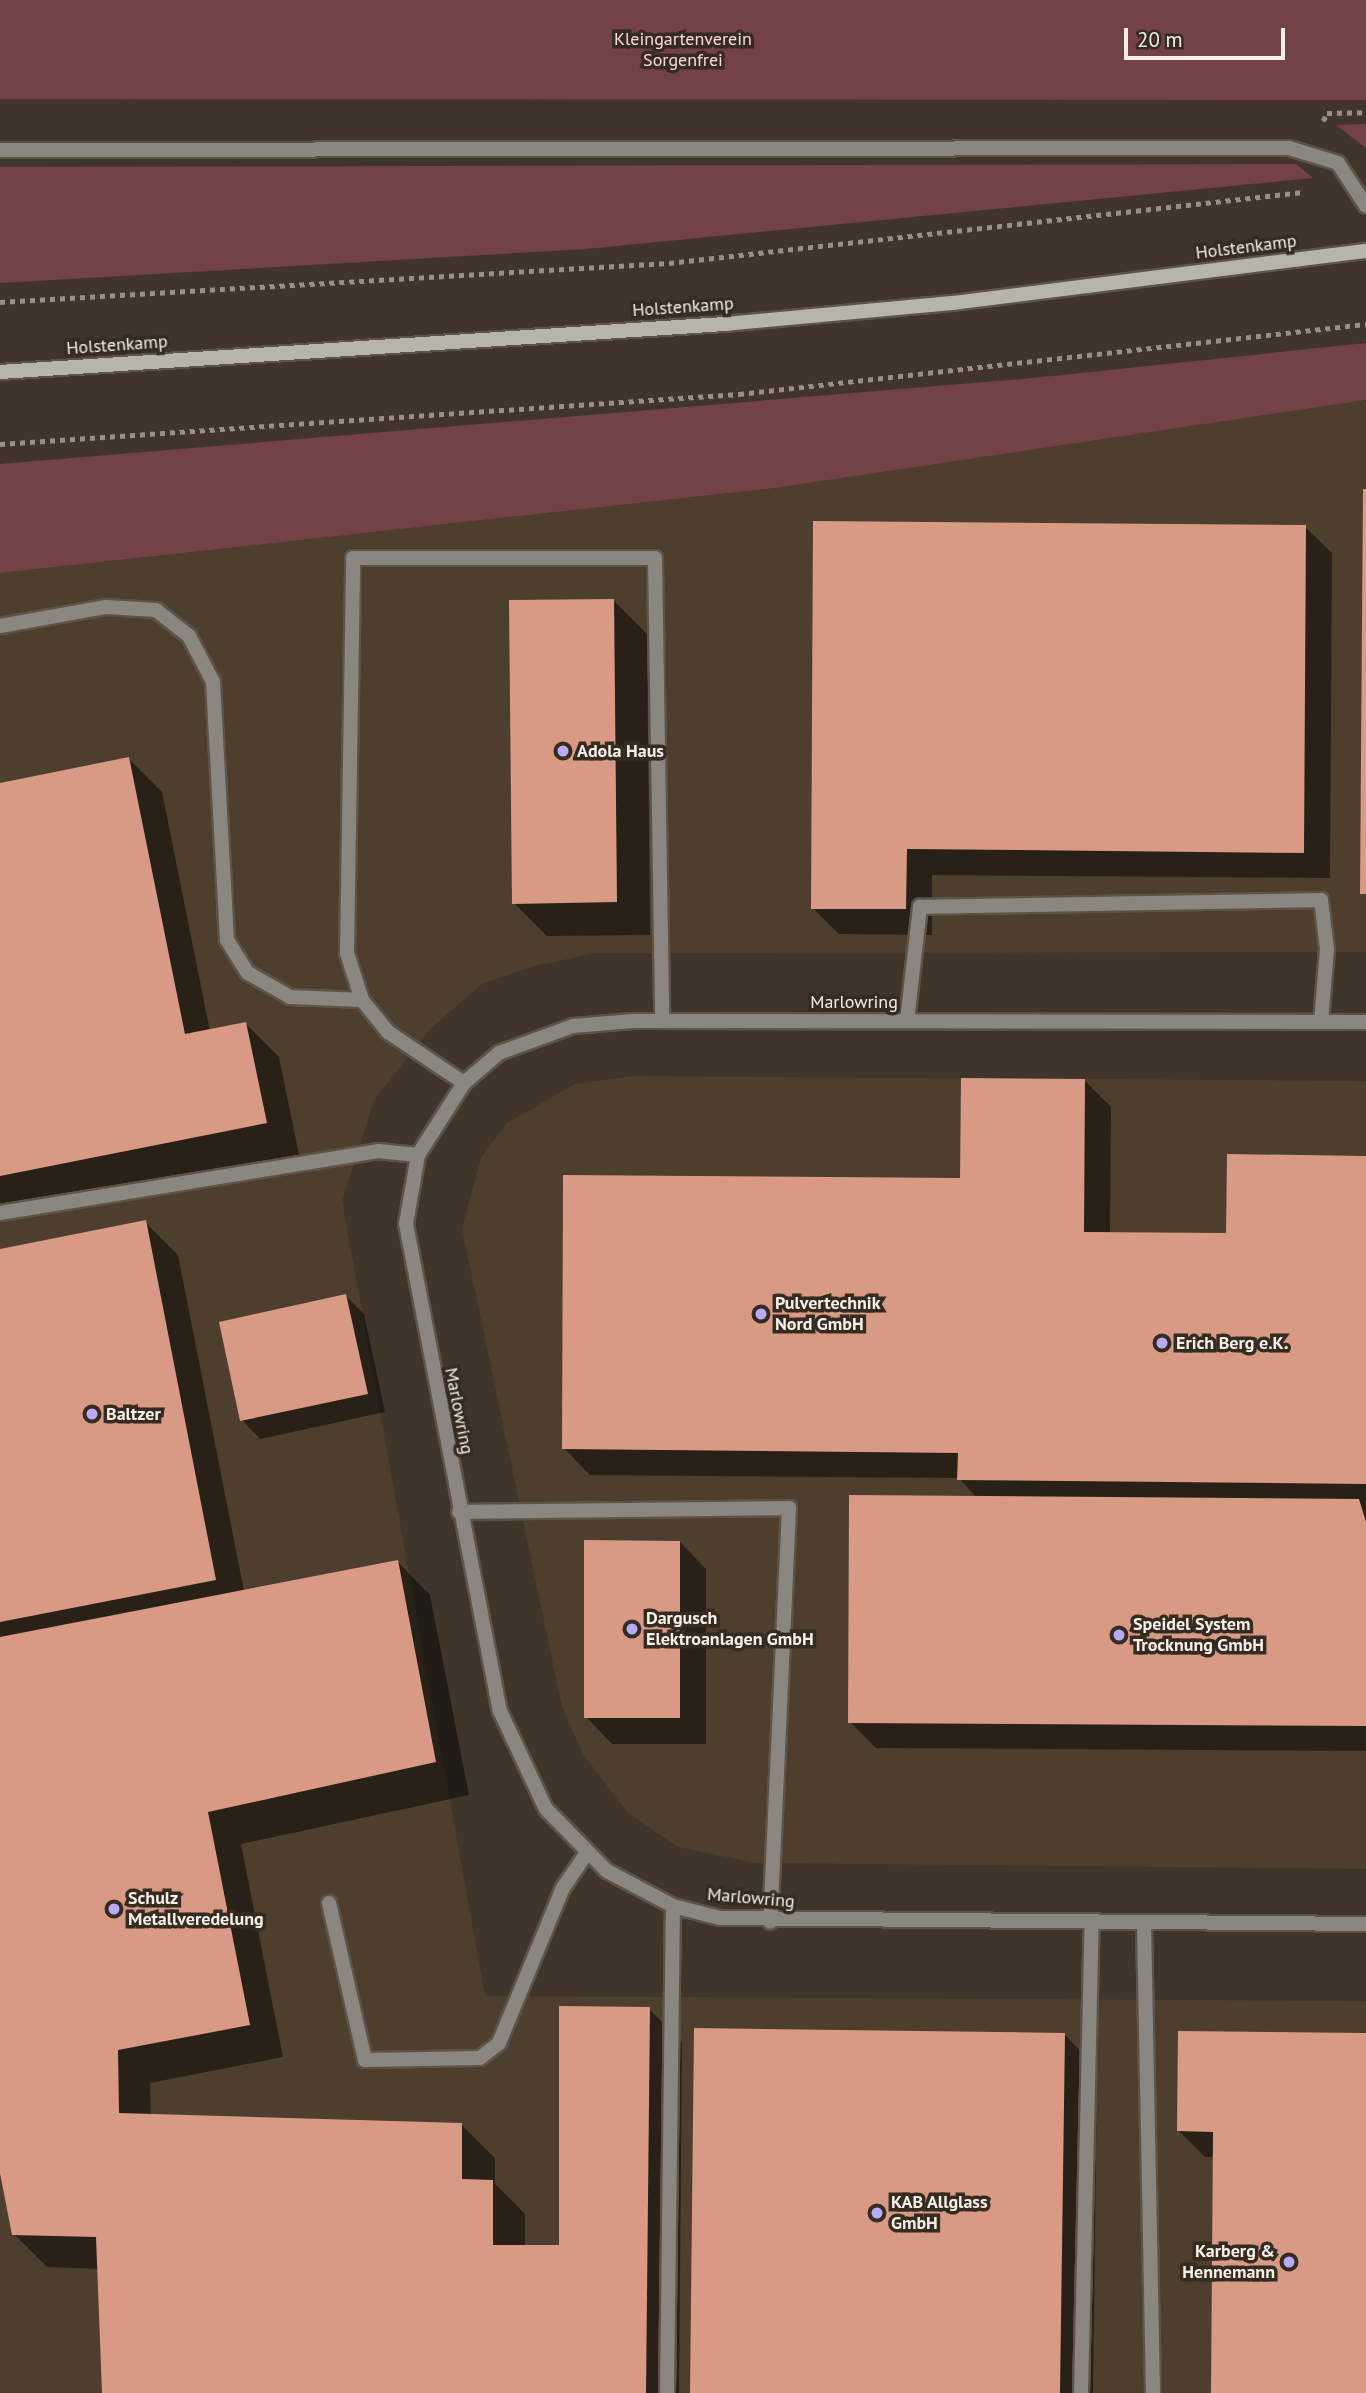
<!DOCTYPE html>
<html>
<head>
<meta charset="utf-8">
<style>
  body { margin:0 }
  #map { position:relative; width:1366px; height:2393px; overflow:hidden; background:#40352b; font-family:"PT Sans",sans-serif }
  div>[style] { position:absolute }
  .built>* { inset:0; background:#4d3e2e }
  .green>* { inset:0; background:#744146 }
  .shadow>* { inset:0; background:#0007 }
  .building>* { inset:0; background:#d89a84 }
  .path>* { height:4.5px; margin-top:-2.25px; transform-origin:0; background:repeating-linear-gradient(90deg,#988f87 0 5px,transparent 0 10px) }
  .roads { filter:drop-shadow(2px 0 #5d5349) drop-shadow(-2px 0 #5d5349) drop-shadow(0 2px #5d5349) drop-shadow(0 -2px #5d5349) }
  .service>* { height:14px; margin:-7px; padding:0 7px; transform-origin:7px; border-radius:7px; background:#898780 }
  .minor>* { height:14px; margin:-7px; padding:0 7px; transform-origin:7px; border-radius:7px; background:#898780 }
  .secondary>* { height:14px; margin:-7px; padding:0 7px; transform-origin:7px; border-radius:7px; background:#b7b4a9 }
  .dots>* { width:19px; height:19px; translate:-50% -50%; box-sizing:border-box; border:4px solid #352b21; border-radius:50% }
  span { translate:-50% -50%; white-space:nowrap; text-align:center; line-height:1.15; -webkit-text-stroke:7px #352b21; paint-order:stroke }
  .park-label { font-size:18px; color:#ffd7da }
  .street-label { font-size:18px; color:#f6efe8 }
  .poi-label { font-size:18px; color:#f6efe8; font-weight:700 }
  .left { translate:0 -50%; text-align:left }
  .right { translate:-100% -50%; text-align:right }
  .scale { position:absolute; left:1124px; top:28px; width:161px; height:32px; box-sizing:border-box; border:4px solid #f6efe8; border-top:0; padding-left:9px; font-size:21px; line-height:24px; white-space:nowrap; color:#f6efe8; -webkit-text-stroke:5px #352b21; paint-order:stroke }
</style>
</head>
<body>
<div id="map">
  <div class="built">
    <div style="clip-path:polygon(1366px 400px,1366px 952px,596px 953px,535px 966px,482px 984px,431px 1028px,374px 1100px,342px 1201px,485px 1996px,1366px 2001px,1366px 2393px,0 2393px,0 573px,775px 488px)"></div>
    <div style="clip-path:polygon(633px 1076px,1366px 1081px,1366px 1869px,756px 1863px,678px 1847px,627px 1812px,583px 1754px,562px 1707px,462px 1228px,481px 1158px,507px 1123px,575px 1084px)"></div>
  </div>
  <div class="green">
    <div style="clip-path:polygon(0 0,1366px 0,1366px 100px,0 99px)"></div>
    <div style="clip-path:polygon(1366px 124px,1366px 148px,1336px 125px)"></div>
    <div style="clip-path:polygon(1296px 164px,1313px 178px,586px 249px,0 283px,0 167px)"></div>
    <div style="clip-path:polygon(1366px 343px,1366px 400px,775px 488px,0 573px,0 464px,1033px 378px)"></div>
  </div>
  <div class="shadow">
    <div style="clip-path:polygon(1305px 527px,1332px 553px,1330px 878px,932px 875px,932px 935px,839px 934px,813px 908px)"></div>
    <div style="clip-path:polygon(614px 601px,647px 634px,650px 935px,547px 936px,514px 903px)"></div>
    <div style="clip-path:polygon(129px 759px,162px 792px,210px 1031px,246px 1024px,279px 1057px,299px 1155px,0 1215px,0 785px)"></div>
    <div style="clip-path:polygon(1085px 1081px,1111px 1107px,1110px 1234px,1228px 1235px,1366px 1158px,1366px 1751px,876px 1748px,850px 1722px,977px 1498px,959px 1478px,590px 1475px,564px 1448px,962px 1180px)"></div>
    <div style="clip-path:polygon(145px 1222px,178px 1255px,244px 1591px,397px 1561px,430px 1595px,469px 1795px,241px 1844px,283px 2057px,150px 2083px,151px 2116px,462px 2125px,495px 2158px,495px 2184px,525px 2214px,525px 2247px,560px 2247px,649px 2009px,682px 2042px,679px 2393px,104px 2393px,99px 2269px,47px 2267px,14px 2234px,0 2163px,0 1250px)"></div>
    <div style="clip-path:polygon(346px 1296px,364px 1314px,385px 1412px,260px 1439px,242px 1420px)"></div>
    <div style="clip-path:polygon(680px 1542px,706px 1569px,706px 1744px,612px 1744px,586px 1717px)"></div>
    <div style="clip-path:polygon(1064px 2034px,1097px 2068px,1093px 2393px,691px 2393px)"></div>
    <div style="clip-path:polygon(1366px 2035px,1366px 2393px,1213px 2393px,1215px 2157px,1205px 2157px,1179px 2131px)"></div>
  </div>
  <div class="building">
    <div style="clip-path:polygon(1363px 489px,1366px 489px,1366px 894px,1360px 894px)"></div>
    <div style="clip-path:polygon(813px 521px,1306px 525px,1304px 853px,907px 849px,906px 909px,811px 909px)"></div>
    <div style="clip-path:polygon(614px 599px,617px 902px,512px 904px,509px 600px)"></div>
    <div style="clip-path:polygon(129px 757px,185px 1034px,246px 1022px,267px 1123px,0 1176px,0 783px)"></div>
    <div style="clip-path:polygon(961px 1078px,1085px 1079px,1084px 1232px,1226px 1233px,1227px 1154px,1366px 1156px,1366px 1484px,957px 1480px,958px 1453px,562px 1449px,563px 1175px,960px 1178px)"></div>
    <div style="clip-path:polygon(146px 1220px,216px 1580px,0 1622px,0 1249px)"></div>
    <div style="clip-path:polygon(346px 1294px,368px 1394px,240px 1421px,219px 1322px)"></div>
    <div style="clip-path:polygon(849px 1495px,1359px 1499px,1366px 1522px,1366px 1726px,848px 1723px)"></div>
    <div style="clip-path:polygon(584px 1540px,680px 1541px,680px 1718px,584px 1718px)"></div>
    <div style="clip-path:polygon(398px 1560px,436px 1762px,208px 1812px,250px 2025px,118px 2050px,119px 2113px,462px 2123px,462px 2179px,493px 2180px,493px 2245px,559px 2245px,559px 2006px,650px 2007px,646px 2393px,102px 2393px,96px 2237px,12px 2235px,0 2173px,0 1637px)"></div>
    <div style="clip-path:polygon(694px 2028px,1065px 2033px,1060px 2393px,690px 2393px)"></div>
    <div style="clip-path:polygon(1178px 2031px,1366px 2033px,1366px 2393px,1211px 2393px,1213px 2132px,1177px 2131px)"></div>
  </div>
  <div class="path">
    <div style="left:1323px;top:121px;width:9px;rotate:-63deg"></div>
    <div style="left:1327px;top:113px;width:39px;rotate:-1deg"></div>
    <div style="left:0;top:302px;width:670px;rotate:-3.34deg"></div>
    <div style="left:669px;top:263px;width:638px;rotate:-6.39deg"></div>
    <div style="left:0;top:444px;width:741px;rotate:-3.87deg"></div>
    <div style="left:739px;top:394px;width:631px;rotate:-6.37deg"></div>
  </div>
  <div class="roads">
    <div class="service">
      <div style="left:0;top:150px;width:1289px;rotate:-0.09deg"></div>
      <div style="left:1289px;top:148px;width:51px;rotate:17deg"></div>
      <div style="left:1338px;top:163px;width:51px;rotate:56.9deg"></div>
      <div style="left:0;top:626px;width:108px;rotate:-10.2deg"></div>
      <div style="left:106px;top:607px;width:50px;rotate:3.4deg"></div>
      <div style="left:156px;top:610px;width:42px;rotate:38.2deg"></div>
      <div style="left:189px;top:636px;width:52px;rotate:62.4deg"></div>
      <div style="left:213px;top:682px;width:258px;rotate:86.9deg"></div>
      <div style="left:227px;top:940px;width:39px;rotate:58deg"></div>
      <div style="left:248px;top:973px;width:48px;rotate:29.7deg"></div>
      <div style="left:290px;top:997px;width:72px;rotate:2.4deg"></div>
      <div style="left:907px;top:1021px;width:115px;rotate:-83.5deg"></div>
      <div style="left:920px;top:907px;width:401px;rotate:-1deg"></div>
      <div style="left:1321px;top:900px;width:49px;rotate:83deg"></div>
      <div style="left:1327px;top:949px;width:73px;rotate:94.7deg"></div>
      <div style="left:464px;top:1083px;width:92px;rotate:-146.1deg"></div>
      <div style="left:388px;top:1032px;width:41px;rotate:-129.1deg"></div>
      <div style="left:362px;top:1000px;width:49px;rotate:-107.7deg"></div>
      <div style="left:347px;top:953px;width:395px;rotate:-89.1deg"></div>
      <div style="left:353px;top:558px;width:302px"></div>
      <div style="left:655px;top:558px;width:462px;rotate:89.1deg"></div>
      <div style="left:0;top:1213px;width:383px;rotate:-9.3deg"></div>
      <div style="left:378px;top:1151px;width:40px;rotate:5.7deg"></div>
      <div style="left:459px;top:1512px;width:330px;rotate:-0.7deg"></div>
      <div style="left:789px;top:1508px;width:414px;rotate:92.6deg"></div>
      <div style="left:329px;top:1903px;width:161px;rotate:77.1deg"></div>
      <div style="left:365px;top:2060px;width:115px;rotate:-1deg"></div>
      <div style="left:480px;top:2058px;width:24px;rotate:-38deg"></div>
      <div style="left:499px;top:2043px;width:168px;rotate:-67.6deg"></div>
      <div style="left:563px;top:1888px;width:41px;rotate:-55.9deg"></div>
      <div style="left:1144px;top:1924px;width:469px;rotate:88.9deg"></div>
      <div style="left:667px;top:2393px;width:487px;rotate:-89.3deg"></div>
      <div style="left:1081px;top:2393px;width:469px;rotate:-88.7deg"></div>
    </div>
    <div class="minor">
      <div style="left:1366px;top:1022px;width:733px;rotate:-179.92deg"></div>
      <div style="left:633px;top:1021px;width:60px;rotate:175.2deg"></div>
      <div style="left:573px;top:1026px;width:79px;rotate:160deg"></div>
      <div style="left:499px;top:1053px;width:46px;rotate:139.4deg"></div>
      <div style="left:464px;top:1083px;width:85px;rotate:122.6deg"></div>
      <div style="left:418px;top:1155px;width:70px;rotate:99.9deg"></div>
      <div style="left:406px;top:1224px;width:496px;rotate:79.1deg"></div>
      <div style="left:500px;top:1711px;width:108px;rotate:64.9deg"></div>
      <div style="left:546px;top:1809px;width:87px;rotate:45.5deg"></div>
      <div style="left:607px;top:1871px;width:75px;rotate:27.9deg"></div>
      <div style="left:673px;top:1906px;width:49px;rotate:14.3deg"></div>
      <div style="left:720px;top:1918px;width:646px;rotate:0.53deg"></div>
    </div>
    <div class="secondary">
      <div style="left:0;top:372px;width:727px;rotate:-3.79deg"></div>
      <div style="left:725px;top:324px;width:229px;rotate:-5.3deg"></div>
      <div style="left:953px;top:303px;width:416px;rotate:-7.2deg"></div>
    </div>
  </div>
  <div class="dots">
    <div style="left:563px;top:751px;background:#baaaf6"></div>
    <div style="left:761px;top:1314px;background:#baaaf6"></div>
    <div style="left:1162px;top:1343px;background:#baaaf6"></div>
    <div style="left:92px;top:1414px;background:#baaaf6"></div>
    <div style="left:632px;top:1629px;background:#baaaf6"></div>
    <div style="left:1119px;top:1635px;background:#baaaf6"></div>
    <div style="left:114px;top:1909px;background:#baaaf6"></div>
    <div style="left:877px;top:2213px;background:#baaaf6"></div>
    <div style="left:1289px;top:2262px;background:#baaaf6"></div>
  </div>
  <div class="park-label">
    <span style="left:683px;top:50px">Kleingartenverein<br>Sorgenfrei</span>
  </div>
  <div class="street-label">
    <span style="left:1246px;top:247px;rotate:-7deg">Holstenkamp</span>
    <span style="left:683px;top:307px;rotate:-4deg">Holstenkamp</span>
    <span style="left:117px;top:345px;rotate:-4deg">Holstenkamp</span>
    <span style="left:854px;top:1002px">Marlowring</span>
    <span style="left:459px;top:1411px;rotate:79deg">Marlowring</span>
    <span style="left:751px;top:1898px;rotate:5deg">Marlowring</span>
  </div>
  <div class="poi-label">
    <span class="left" style="left:577px;top:751px">Adola Haus</span>
    <span class="left" style="left:775px;top:1314px">Pulvertechnik<br>Nord GmbH</span>
    <span class="left" style="left:1176px;top:1343px">Erich Berg e.K.</span>
    <span class="left" style="left:106px;top:1414px">Baltzer</span>
    <span class="left" style="left:646px;top:1629px">Dargusch<br>Elektroanlagen GmbH</span>
    <span class="left" style="left:1133px;top:1635px">Speidel System<br>Trocknung GmbH</span>
    <span class="left" style="left:128px;top:1909px">Schulz<br>Metallveredelung</span>
    <span class="left" style="left:891px;top:2213px">KAB Allglass<br>GmbH</span>
    <span class="right" style="left:1275px;top:2262px">Karberg &amp;<br>Hennemann</span>
  </div>
  <div class="scale">20 m</div>
</div>
</body>
</html>
